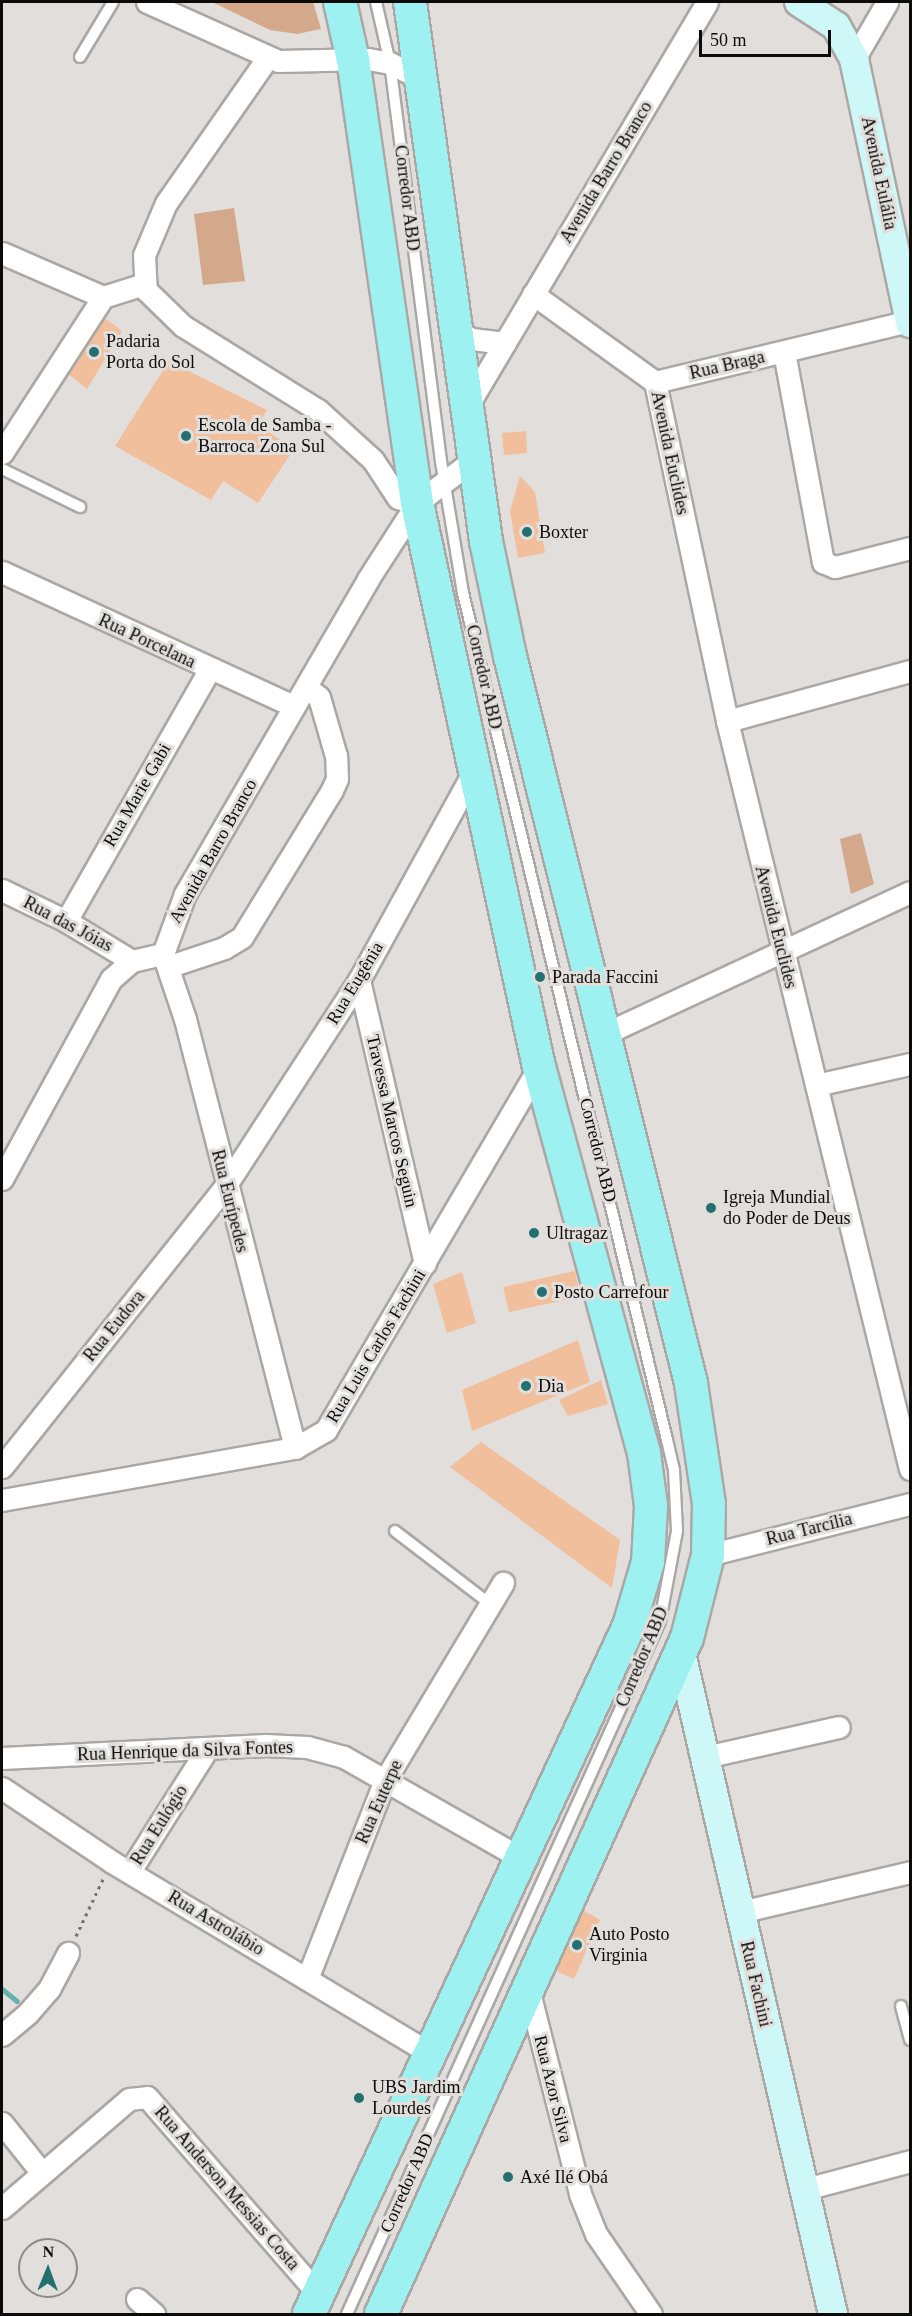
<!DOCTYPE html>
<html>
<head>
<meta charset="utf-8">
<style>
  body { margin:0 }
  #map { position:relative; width:912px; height:2316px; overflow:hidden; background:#e2dedb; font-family:"Times New Roman",serif }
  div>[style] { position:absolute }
  .green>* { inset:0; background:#d3a88b }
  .stream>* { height:5px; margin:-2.5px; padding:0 2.5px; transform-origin:2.5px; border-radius:2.5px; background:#65afae }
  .building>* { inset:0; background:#f1bf9c }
  .path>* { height:3px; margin-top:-1.5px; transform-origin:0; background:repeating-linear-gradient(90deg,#757371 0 3px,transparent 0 7.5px) }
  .roads { filter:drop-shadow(2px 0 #aba7a5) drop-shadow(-2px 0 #aba7a5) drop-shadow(0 2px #aba7a5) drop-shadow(0 -2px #aba7a5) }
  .lane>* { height:10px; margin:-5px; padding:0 5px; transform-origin:5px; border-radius:5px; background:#fff }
  .street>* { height:21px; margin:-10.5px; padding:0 10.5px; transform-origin:10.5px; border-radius:10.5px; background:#fff }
  .secondary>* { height:28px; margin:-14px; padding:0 14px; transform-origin:14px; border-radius:14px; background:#cef8f8 }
  .primary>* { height:32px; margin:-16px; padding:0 16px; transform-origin:16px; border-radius:16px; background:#9df1f1 }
  .dots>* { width:16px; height:16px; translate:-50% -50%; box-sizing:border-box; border:3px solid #e2dedb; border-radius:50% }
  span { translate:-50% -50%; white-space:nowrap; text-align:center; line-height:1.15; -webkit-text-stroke:6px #e2dedb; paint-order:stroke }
  .street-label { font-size:18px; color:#0c0b0a }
  .poi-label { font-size:18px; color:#0c0b0a }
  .left { translate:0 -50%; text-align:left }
  .frame { position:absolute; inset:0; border:3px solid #0c0b0a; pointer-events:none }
  .north { position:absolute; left:18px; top:2238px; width:60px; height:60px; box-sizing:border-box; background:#e2dedb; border:2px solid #8c8a87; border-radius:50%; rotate:1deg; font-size:16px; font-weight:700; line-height:24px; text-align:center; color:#0c0b0a }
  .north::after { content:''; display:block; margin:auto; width:21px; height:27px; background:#246f6f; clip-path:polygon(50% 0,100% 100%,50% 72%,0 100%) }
  .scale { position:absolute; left:699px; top:30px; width:132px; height:27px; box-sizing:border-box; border:3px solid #0c0b0a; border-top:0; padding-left:8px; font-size:18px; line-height:21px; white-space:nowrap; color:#0c0b0a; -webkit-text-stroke:4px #e2dedb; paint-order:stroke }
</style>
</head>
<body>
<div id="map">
  <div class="green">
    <div style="clip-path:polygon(212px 2px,313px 2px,321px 29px,297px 34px,270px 30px)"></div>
    <div style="clip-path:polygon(234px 208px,245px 281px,203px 285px,194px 214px)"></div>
    <div style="clip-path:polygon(861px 833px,874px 884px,851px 894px,840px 839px)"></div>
  </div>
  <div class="stream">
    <div style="left:2px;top:1989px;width:19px;rotate:39deg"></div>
  </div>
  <div class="building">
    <div style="clip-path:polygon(106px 319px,122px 331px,87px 389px,66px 372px,99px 321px)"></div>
    <div style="clip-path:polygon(169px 361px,267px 410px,258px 425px,294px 449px,258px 503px,223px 481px,211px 500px,115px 446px)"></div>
    <div style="clip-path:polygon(526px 431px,527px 453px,504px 455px,502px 433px)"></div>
    <div style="clip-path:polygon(520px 476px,535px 492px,545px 553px,518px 558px,510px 511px)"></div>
    <div style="clip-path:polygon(575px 1271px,580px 1297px,509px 1312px,503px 1287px)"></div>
    <div style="clip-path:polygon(462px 1272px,476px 1323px,447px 1333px,433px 1284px)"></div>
    <div style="clip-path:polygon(578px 1340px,590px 1382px,472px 1431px,462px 1390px)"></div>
    <div style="clip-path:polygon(601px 1380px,608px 1404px,568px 1416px,559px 1400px)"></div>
    <div style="clip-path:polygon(481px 1442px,620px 1540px,612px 1588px,450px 1467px)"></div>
    <div style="clip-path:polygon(581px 1909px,600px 1920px,574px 1979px,554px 1970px)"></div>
  </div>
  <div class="path">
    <div style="left:76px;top:1936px;width:63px;rotate:-64.7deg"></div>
  </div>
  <div class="roads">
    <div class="lane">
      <div style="left:80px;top:57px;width:64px;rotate:-59deg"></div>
      <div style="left:2px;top:469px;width:87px;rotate:26deg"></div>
      <div style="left:395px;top:1531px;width:120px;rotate:37.5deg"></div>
      <div style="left:901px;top:2006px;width:35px;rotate:75deg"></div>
      <div style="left:347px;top:2314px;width:760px;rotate:-65.69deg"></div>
      <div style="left:660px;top:1621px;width:92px;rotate:-79.3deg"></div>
      <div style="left:677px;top:1531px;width:61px;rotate:-92.8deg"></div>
      <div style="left:674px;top:1470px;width:31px;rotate:-103deg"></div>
      <div style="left:667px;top:1440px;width:871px;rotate:-103.54deg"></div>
      <div style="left:463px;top:593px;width:134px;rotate:-99.5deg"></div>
      <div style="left:441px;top:461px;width:401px;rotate:-97.3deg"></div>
      <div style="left:390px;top:63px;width:63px;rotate:-102.9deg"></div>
    </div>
    <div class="street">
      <div style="left:147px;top:2px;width:144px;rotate:24.2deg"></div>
      <div style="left:278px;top:61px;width:90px;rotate:-1.3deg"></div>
      <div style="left:368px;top:59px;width:22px;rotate:10deg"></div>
      <div style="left:390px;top:63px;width:37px;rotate:27deg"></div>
      <div style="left:268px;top:57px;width:178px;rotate:124.9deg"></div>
      <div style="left:166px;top:203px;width:56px;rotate:112.9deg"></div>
      <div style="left:144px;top:255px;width:35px;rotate:87deg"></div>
      <div style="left:146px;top:290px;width:52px;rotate:44.2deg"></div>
      <div style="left:183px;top:326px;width:159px;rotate:31.9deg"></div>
      <div style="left:318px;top:410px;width:74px;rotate:42.3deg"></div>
      <div style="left:373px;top:460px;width:45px;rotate:56.7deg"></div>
      <div style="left:398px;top:498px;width:20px;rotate:15deg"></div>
      <div style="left:417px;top:503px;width:71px;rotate:-37.5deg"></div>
      <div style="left:854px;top:59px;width:66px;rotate:-59.9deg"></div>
      <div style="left:2px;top:253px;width:110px;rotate:23.5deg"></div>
      <div style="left:103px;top:297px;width:43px;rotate:-17.6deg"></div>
      <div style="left:533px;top:294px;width:150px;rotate:35.8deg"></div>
      <div style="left:655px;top:382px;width:262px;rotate:-13.5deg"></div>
      <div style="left:455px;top:330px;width:19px;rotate:28deg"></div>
      <div style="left:472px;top:339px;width:33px;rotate:7deg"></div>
      <div style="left:784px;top:352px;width:214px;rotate:79.5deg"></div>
      <div style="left:823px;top:562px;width:13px;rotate:23deg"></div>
      <div style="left:835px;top:567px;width:77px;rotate:-14.2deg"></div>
      <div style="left:655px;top:382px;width:347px;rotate:78deg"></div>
      <div style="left:727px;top:721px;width:770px;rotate:76.25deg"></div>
      <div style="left:466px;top:408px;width:472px;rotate:-59.3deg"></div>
      <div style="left:2px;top:453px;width:186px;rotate:-57.1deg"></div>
      <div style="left:2px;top:572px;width:321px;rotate:24.7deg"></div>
      <div style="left:727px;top:721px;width:190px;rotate:-15.3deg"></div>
      <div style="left:2px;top:890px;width:71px;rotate:25.8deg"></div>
      <div style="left:66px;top:921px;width:77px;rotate:31.2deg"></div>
      <div style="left:66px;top:921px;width:289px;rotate:-60.3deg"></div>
      <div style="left:163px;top:954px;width:69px;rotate:71.3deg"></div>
      <div style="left:185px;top:1019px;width:443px;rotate:75.6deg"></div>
      <div style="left:170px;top:966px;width:57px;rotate:-18.4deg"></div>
      <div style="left:224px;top:948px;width:21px;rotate:-31deg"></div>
      <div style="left:242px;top:937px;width:172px;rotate:-58.5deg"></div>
      <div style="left:332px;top:790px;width:12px;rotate:-66deg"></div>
      <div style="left:337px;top:779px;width:23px;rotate:-92deg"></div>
      <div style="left:336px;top:756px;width:61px;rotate:-106.1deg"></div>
      <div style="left:319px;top:697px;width:16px;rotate:-142deg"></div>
      <div style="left:359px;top:980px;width:291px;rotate:76.9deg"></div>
      <div style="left:604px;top:1034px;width:337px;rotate:-24.9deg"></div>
      <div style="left:816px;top:1085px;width:96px;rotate:-12.6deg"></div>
      <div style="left:2px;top:1179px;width:228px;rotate:-61.4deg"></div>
      <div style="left:111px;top:979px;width:28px;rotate:-41deg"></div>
      <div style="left:132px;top:961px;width:32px;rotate:-13deg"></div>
      <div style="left:163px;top:954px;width:64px;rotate:-69.9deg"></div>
      <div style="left:185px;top:894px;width:364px;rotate:-59.8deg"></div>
      <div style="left:368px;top:579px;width:90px;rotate:-57.2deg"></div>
      <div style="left:2px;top:1467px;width:360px;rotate:-51.5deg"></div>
      <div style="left:226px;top:1185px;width:244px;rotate:-57deg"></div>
      <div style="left:359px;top:980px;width:236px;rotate:-61.2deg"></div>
      <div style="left:2px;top:1500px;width:298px;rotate:-10.1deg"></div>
      <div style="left:295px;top:1448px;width:36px;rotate:-30deg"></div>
      <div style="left:326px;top:1430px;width:421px;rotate:-59.6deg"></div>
      <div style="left:708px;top:1555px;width:208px;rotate:-14.2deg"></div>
      <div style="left:705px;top:1757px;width:137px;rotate:-12.6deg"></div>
      <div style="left:2px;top:1758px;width:264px;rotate:-2.8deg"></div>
      <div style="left:266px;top:1745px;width:41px;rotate:2.8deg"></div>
      <div style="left:307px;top:1747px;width:38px;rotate:15deg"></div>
      <div style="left:344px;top:1757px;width:204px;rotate:29.7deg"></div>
      <div style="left:2px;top:1788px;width:133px;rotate:33.9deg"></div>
      <div style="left:112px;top:1862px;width:375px;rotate:31deg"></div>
      <div style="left:130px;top:1871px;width:144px;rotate:-57.7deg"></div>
      <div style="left:740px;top:1912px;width:175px;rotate:-13.2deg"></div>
      <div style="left:307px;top:1979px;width:214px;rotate:-68.6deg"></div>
      <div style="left:385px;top:1780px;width:230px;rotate:-59.1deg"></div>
      <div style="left:528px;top:1988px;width:212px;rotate:75.8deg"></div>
      <div style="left:580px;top:2194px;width:43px;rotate:68.2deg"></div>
      <div style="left:596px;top:2234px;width:97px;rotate:55.5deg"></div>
      <div style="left:2px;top:2035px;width:34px;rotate:-40deg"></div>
      <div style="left:28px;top:2013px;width:32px;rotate:-49deg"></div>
      <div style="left:49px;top:1989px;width:41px;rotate:-62.2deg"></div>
      <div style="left:2px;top:2123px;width:64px;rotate:51.3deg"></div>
      <div style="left:802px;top:2190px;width:112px;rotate:-15deg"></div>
      <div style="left:2px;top:2208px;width:167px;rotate:-40.6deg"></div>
      <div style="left:129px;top:2099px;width:18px;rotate:-6deg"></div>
      <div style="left:147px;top:2097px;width:261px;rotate:49deg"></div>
      <div style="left:137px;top:2299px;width:23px;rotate:41deg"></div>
    </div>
    <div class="secondary">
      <div style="left:799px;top:2px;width:44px;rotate:33deg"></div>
      <div style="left:836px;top:26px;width:38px;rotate:61deg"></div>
      <div style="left:854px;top:59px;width:270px;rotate:78deg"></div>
      <div style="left:681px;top:1653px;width:678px;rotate:77.05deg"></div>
    </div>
    <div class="primary">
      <div style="left:309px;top:2314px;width:759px;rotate:-65.06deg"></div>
      <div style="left:629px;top:1626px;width:67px;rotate:-73.5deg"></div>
      <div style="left:648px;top:1562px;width:56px;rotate:-86.9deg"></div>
      <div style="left:651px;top:1506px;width:53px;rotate:-97.5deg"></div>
      <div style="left:644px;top:1453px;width:400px;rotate:-105.2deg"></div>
      <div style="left:539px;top:1067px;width:577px;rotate:-102.21deg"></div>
      <div style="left:417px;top:503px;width:448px;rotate:-98.2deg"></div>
      <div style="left:353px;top:60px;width:59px;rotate:-102.6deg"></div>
      <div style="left:381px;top:2314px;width:742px;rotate:-65.65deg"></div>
      <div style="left:687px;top:1638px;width:86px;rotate:-75.8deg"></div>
      <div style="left:708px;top:1555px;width:51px;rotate:-88.9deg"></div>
      <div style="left:709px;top:1504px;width:122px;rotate:-98.5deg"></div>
      <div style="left:691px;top:1383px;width:749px;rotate:-103.98deg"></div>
      <div style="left:510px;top:656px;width:117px;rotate:-101.8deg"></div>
      <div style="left:486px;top:541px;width:544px;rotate:-98.03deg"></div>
    </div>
  </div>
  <div class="dots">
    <div style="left:94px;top:352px;background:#246f6f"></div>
    <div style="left:186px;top:436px;background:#246f6f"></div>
    <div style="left:527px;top:532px;background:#246f6f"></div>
    <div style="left:540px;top:977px;background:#246f6f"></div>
    <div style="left:711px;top:1208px;background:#246f6f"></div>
    <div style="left:534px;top:1233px;background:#246f6f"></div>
    <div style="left:542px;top:1292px;background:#246f6f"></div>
    <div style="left:526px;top:1386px;background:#246f6f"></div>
    <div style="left:577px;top:1945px;background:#246f6f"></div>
    <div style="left:359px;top:2098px;background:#246f6f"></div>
    <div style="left:508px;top:2177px;background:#246f6f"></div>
  </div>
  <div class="street-label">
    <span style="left:606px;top:172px;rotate:-59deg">Avenida Barro Branco</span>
    <span style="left:879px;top:173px;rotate:78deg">Avenida Eulália</span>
    <span style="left:407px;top:198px;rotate:83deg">Corredor ABD</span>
    <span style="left:727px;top:365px;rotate:-13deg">Rua Braga</span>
    <span style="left:670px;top:453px;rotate:78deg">Avenida Euclides</span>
    <span style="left:147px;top:641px;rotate:25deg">Rua Porcelana</span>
    <span style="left:484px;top:677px;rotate:77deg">Corredor ABD</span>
    <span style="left:137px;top:795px;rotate:-60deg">Rua Marie Gabi</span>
    <span style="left:213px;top:851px;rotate:-61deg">Avenida Barro Branco</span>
    <span style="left:68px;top:924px;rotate:28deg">Rua das Jóias</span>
    <span style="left:776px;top:927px;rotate:76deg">Avenida Euclides</span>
    <span style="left:355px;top:983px;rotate:-59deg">Rua Eugênia</span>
    <span style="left:392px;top:1121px;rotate:77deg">Travessa Marcos Seguin</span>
    <span style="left:598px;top:1150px;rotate:76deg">Corredor ABD</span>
    <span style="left:230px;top:1201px;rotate:76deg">Rua Eurípedes</span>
    <span style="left:114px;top:1326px;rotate:-51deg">Rua Eudora</span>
    <span style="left:376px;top:1346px;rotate:-59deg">Rua Luis Carlos Fachini</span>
    <span style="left:809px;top:1529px;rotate:-14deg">Rua Tarcília</span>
    <span style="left:642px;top:1657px;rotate:-67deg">Corredor ABD</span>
    <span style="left:185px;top:1751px;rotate:-2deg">Rua Henrique da Silva Fontes</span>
    <span style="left:379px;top:1802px;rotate:-66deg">Rua Euterpe</span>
    <span style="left:159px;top:1825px;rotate:-58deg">Rua Eulógio</span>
    <span style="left:216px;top:1923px;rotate:31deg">Rua Astrolábio</span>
    <span style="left:756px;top:1984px;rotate:77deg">Rua Fachini</span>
    <span style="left:553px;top:2089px;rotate:76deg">Rua Azor Silva</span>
    <span style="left:407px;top:2183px;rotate:-66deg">Corredor ABD</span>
    <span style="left:227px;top:2188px;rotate:49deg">Rua Anderson Messias Costa</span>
  </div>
  <div class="poi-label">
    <span class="left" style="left:106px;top:352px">Padaria<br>Porta do Sol</span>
    <span class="left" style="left:198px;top:436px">Escola de Samba -<br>Barroca Zona Sul</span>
    <span class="left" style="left:539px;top:532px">Boxter</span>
    <span class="left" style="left:552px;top:977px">Parada Faccini</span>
    <span class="left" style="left:723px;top:1208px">Igreja Mundial<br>do Poder de Deus</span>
    <span class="left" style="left:546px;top:1233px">Ultragaz</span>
    <span class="left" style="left:554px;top:1292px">Posto Carrefour</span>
    <span class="left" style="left:538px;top:1386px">Dia</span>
    <span class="left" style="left:589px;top:1945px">Auto Posto<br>Virginia</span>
    <span class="left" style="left:372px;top:2098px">UBS Jardim<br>Lourdes</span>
    <span class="left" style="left:520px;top:2177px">Axé Ilé Obá</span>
  </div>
  <div class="frame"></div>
  <div class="north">N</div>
  <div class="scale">50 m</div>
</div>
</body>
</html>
